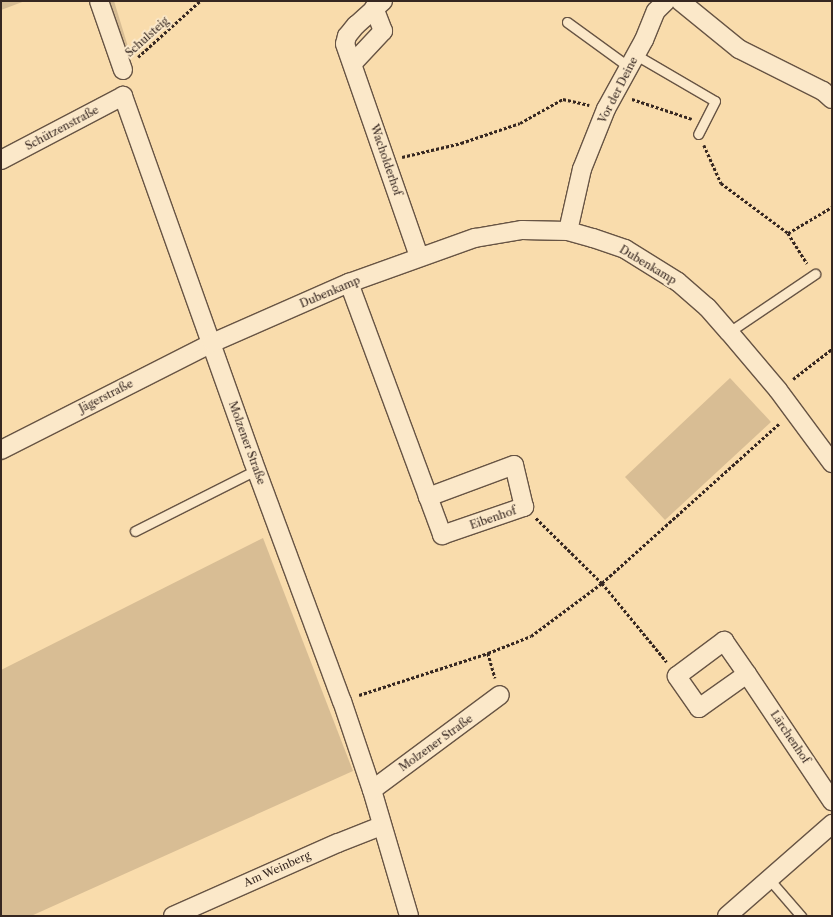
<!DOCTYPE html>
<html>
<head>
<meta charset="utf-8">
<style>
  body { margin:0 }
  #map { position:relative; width:833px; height:917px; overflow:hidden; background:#f9dcac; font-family:"Libre Caslon Text",serif }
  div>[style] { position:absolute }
  .green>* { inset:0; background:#d8bd94 }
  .path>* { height:2.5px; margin-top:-1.25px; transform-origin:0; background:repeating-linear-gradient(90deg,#362721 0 3px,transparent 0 5px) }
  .roads { filter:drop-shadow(1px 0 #675444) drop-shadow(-1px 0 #675444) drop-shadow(0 1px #675444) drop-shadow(0 -1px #675444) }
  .lane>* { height:9px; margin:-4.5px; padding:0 4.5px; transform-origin:4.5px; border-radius:4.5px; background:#fbe8c9 }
  .street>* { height:18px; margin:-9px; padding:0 9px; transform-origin:9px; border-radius:9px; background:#fbe8c9 }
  span { translate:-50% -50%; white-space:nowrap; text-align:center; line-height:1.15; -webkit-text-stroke:4px #fbe8c9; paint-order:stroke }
  .street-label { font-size:11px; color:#362721 }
  .frame { position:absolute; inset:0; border:2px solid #362721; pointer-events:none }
</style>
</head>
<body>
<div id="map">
  <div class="green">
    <div style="clip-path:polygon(1px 1px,25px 1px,1px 10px)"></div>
    <div style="clip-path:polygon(89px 1px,114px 1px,129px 50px,111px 66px)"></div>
    <div style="clip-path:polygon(730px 378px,771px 422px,665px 520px,625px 477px)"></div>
    <div style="clip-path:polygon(263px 538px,353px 771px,31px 916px,1px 916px,1px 670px)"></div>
  </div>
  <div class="path">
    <div style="left:138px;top:57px;width:84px;rotate:-42.1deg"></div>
    <div style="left:632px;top:99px;width:63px;rotate:18.4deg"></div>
    <div style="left:704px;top:145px;width:42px;rotate:65.9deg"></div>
    <div style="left:721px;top:183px;width:84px;rotate:36.7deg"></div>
    <div style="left:788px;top:233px;width:51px;rotate:-30.6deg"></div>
    <div style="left:402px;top:157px;width:61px;rotate:-13.3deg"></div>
    <div style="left:461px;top:143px;width:62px;rotate:-18.7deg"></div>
    <div style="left:520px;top:123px;width:49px;rotate:-29.2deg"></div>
    <div style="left:563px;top:99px;width:27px;rotate:13deg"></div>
    <div style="left:788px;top:233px;width:36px;rotate:58deg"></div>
    <div style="left:793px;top:379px;width:49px;rotate:-37.6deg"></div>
    <div style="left:536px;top:518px;width:93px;rotate:44.6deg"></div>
    <div style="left:602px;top:583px;width:102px;rotate:50.6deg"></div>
    <div style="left:488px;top:653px;width:26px;rotate:74deg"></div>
    <div style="left:359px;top:695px;width:136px;rotate:-18deg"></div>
    <div style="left:488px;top:653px;width:46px;rotate:-21.6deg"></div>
    <div style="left:531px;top:636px;width:89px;rotate:-36.7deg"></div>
    <div style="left:602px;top:583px;width:239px;rotate:-42deg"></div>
  </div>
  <div class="roads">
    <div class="lane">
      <div style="left:567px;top:22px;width:77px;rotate:36deg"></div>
      <div style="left:636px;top:55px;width:91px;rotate:30.2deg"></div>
      <div style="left:715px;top:101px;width:37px;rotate:117deg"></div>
      <div style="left:729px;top:332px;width:104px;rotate:-34deg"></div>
      <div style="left:135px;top:531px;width:136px;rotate:-26.8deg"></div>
      <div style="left:769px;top:879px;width:49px;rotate:49.1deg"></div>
    </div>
    <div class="street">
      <div style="left:99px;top:1px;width:73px;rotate:70.8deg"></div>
      <div style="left:383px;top:1px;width:36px;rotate:138deg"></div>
      <div style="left:356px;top:25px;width:14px;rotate:129deg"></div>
      <div style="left:347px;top:36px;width:8px;rotate:104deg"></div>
      <div style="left:345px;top:44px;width:225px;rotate:70.8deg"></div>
      <div style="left:680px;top:1px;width:76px;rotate:39.1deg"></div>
      <div style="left:739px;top:49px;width:94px;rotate:26.6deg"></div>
      <div style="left:823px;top:91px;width:12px;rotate:42deg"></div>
      <div style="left:353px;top:63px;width:44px;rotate:-46.8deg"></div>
      <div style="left:383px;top:31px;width:25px;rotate:-111deg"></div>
      <div style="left:1px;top:160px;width:138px;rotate:-27.7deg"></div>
      <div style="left:123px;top:96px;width:387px;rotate:70.4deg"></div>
      <div style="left:253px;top:461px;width:256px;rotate:69.7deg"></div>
      <div style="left:342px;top:701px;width:94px;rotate:71.4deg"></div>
      <div style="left:372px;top:790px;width:131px;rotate:73.6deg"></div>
      <div style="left:568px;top:231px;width:64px;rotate:-77.3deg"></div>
      <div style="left:582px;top:169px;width:65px;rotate:-68.2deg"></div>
      <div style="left:606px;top:109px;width:79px;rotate:-61.2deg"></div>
      <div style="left:644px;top:40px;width:31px;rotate:-68deg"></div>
      <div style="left:656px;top:11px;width:14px;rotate:-45deg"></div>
      <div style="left:349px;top:283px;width:269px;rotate:69.7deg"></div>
      <div style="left:442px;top:535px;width:87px;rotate:-18.9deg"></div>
      <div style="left:524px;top:507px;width:43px;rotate:-103.4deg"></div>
      <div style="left:514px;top:465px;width:92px;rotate:159.6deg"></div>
      <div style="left:1px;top:450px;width:237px;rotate:-26.9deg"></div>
      <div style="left:212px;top:343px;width:150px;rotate:-23.7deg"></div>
      <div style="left:349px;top:283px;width:134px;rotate:-19.7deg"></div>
      <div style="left:475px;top:238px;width:48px;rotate:-9.7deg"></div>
      <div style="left:522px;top:230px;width:46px;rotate:1.2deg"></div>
      <div style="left:568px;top:231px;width:26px;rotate:16deg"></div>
      <div style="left:593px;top:238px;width:34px;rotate:19deg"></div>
      <div style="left:625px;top:249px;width:62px;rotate:31.9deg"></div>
      <div style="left:678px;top:282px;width:38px;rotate:41deg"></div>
      <div style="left:707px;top:307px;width:33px;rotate:49deg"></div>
      <div style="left:729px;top:332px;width:76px;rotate:49.8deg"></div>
      <div style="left:778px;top:390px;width:91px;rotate:53.5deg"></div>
      <div style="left:747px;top:674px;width:59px;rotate:144.7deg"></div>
      <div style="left:699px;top:708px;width:39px;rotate:-125deg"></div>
      <div style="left:677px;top:676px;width:59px;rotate:-36.7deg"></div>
      <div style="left:724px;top:641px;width:40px;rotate:55.1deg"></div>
      <div style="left:747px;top:674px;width:153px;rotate:56.2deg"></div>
      <div style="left:372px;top:790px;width:159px;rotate:-36.6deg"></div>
      <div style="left:173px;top:916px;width:180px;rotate:-23.9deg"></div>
      <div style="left:338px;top:843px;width:46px;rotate:-21.6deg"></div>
      <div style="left:727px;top:916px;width:140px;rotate:-41.2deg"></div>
    </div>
  </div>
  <div class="street-label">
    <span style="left:147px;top:37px;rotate:-42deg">Schulsteig</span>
    <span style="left:618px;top:90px;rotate:-63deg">Vor der Deine</span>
    <span style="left:62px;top:128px;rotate:-28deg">Schützenstraße</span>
    <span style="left:386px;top:160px;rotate:71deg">Wacholderhof</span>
    <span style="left:648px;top:265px;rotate:31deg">Dubenkamp</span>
    <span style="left:330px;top:292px;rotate:-23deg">Dubenkamp</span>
    <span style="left:106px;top:396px;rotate:-27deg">Jägerstraße</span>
    <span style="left:247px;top:443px;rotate:70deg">Molzener Straße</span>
    <span style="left:493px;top:518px;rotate:-19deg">Eibenhof</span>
    <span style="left:790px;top:737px;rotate:56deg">Lärchenhof</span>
    <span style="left:436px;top:743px;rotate:-36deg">Molzener Straße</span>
    <span style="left:277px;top:869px;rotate:-24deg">Am Weinberg</span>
  </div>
  <div class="frame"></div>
</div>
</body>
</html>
